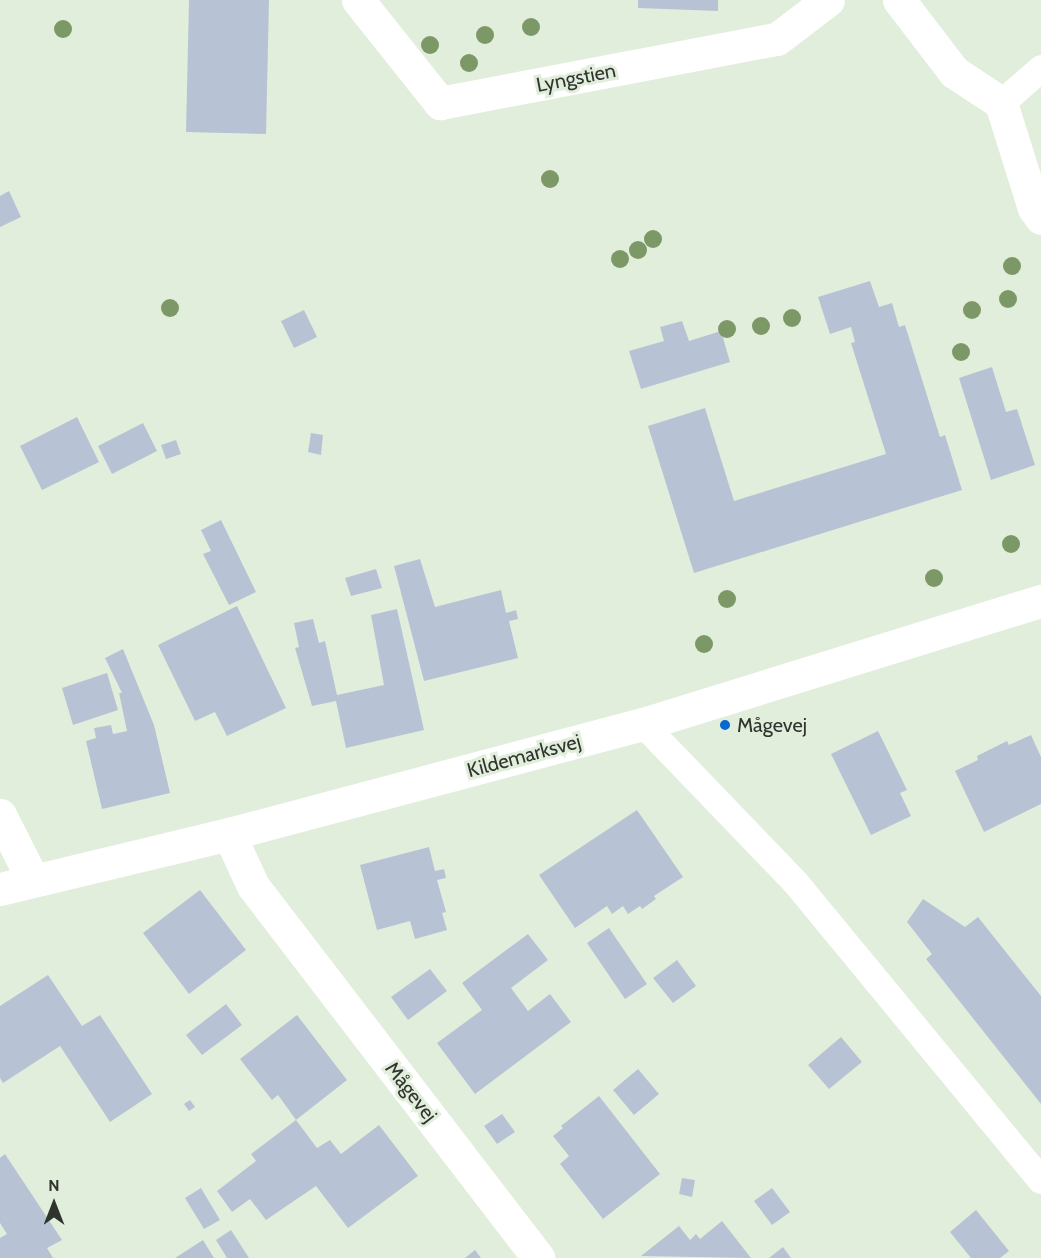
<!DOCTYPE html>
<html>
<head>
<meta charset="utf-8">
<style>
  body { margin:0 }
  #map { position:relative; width:1041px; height:1258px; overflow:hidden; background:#e2eedc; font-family:Cabin,sans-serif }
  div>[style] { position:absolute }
  .building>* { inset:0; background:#b7c3d4 }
  .lane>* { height:27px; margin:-13.5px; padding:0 13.5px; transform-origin:13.5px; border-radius:13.5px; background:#fff }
  .street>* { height:33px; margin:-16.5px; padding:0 16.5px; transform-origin:16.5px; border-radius:16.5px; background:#fff }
  .trees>* { width:18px; height:18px; margin:-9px; border-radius:50%; background:#7c9867 }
  .dots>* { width:16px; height:16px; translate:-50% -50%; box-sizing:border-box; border:3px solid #e2eedc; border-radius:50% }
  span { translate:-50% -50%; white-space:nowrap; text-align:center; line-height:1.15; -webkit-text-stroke:6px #e2eedc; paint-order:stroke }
  .street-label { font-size:20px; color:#30342e }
  .poi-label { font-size:20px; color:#30342e }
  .left { translate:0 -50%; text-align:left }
  .north { position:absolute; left:24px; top:1174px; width:60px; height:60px; -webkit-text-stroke:4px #e2eedc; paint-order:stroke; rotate:0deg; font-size:16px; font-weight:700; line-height:24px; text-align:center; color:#30342e }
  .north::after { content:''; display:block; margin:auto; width:21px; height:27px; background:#30342e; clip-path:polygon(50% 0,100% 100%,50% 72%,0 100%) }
</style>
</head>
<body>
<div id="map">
  <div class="building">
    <div style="clip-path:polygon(189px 0,269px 0,266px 134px,186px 132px)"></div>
    <div style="clip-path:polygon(638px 0,718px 0,718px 11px,638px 8px)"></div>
    <div style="clip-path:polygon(9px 191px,21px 217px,0 227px,0 196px)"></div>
    <div style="clip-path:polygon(870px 281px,879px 307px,892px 303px,899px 327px,905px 325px,940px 437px,945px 435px,962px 490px,694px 573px,648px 426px,705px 408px,734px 501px,886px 454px,851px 343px,855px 342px,851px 327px,830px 334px,818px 297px)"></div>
    <div style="clip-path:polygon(304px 310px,317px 337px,294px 348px,281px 321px)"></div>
    <div style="clip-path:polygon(682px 321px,689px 341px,721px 331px,730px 362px,641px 389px,629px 351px,664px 341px,660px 327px)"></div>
    <div style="clip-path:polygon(992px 367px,1006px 412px,1017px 409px,1035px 465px,991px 480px,959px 378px)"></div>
    <div style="clip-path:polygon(77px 417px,99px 462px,42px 490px,20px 446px)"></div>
    <div style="clip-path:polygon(143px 423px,157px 451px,112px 474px,98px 446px)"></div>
    <div style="clip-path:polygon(311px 433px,323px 435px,321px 455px,308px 452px)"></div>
    <div style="clip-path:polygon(176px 440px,181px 454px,166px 459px,161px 445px)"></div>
    <div style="clip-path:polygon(221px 520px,256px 592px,229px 605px,203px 554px,211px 551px,201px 530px)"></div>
    <div style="clip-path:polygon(420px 559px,435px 607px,501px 590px,506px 613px,516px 610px,518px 619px,509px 621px,518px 658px,424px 681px,394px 566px)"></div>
    <div style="clip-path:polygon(376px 569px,382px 588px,351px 596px,345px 578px)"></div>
    <div style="clip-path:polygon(237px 606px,286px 708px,227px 736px,215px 712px,195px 721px,158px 645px)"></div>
    <div style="clip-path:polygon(397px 609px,424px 730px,346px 748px,336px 701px,312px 706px,295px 648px,299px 647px,294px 623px,313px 619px,319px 643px,325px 641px,337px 695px,384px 685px,371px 615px)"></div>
    <div style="clip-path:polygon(123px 649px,154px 725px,170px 793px,102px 809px,86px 741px,96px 738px,94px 728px,111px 725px,113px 734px,127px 731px,119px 693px,122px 693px,105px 658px)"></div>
    <div style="clip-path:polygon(107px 673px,118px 710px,73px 725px,62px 688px)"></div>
    <div style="clip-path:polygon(878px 731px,907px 790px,900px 793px,911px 816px,871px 835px,831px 754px)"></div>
    <div style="clip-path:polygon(1031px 735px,1041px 757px,1041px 804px,984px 832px,955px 771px,978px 760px,977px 756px,1007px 741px,1009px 745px)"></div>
    <div style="clip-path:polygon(637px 810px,683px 877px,654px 896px,656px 899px,642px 909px,640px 906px,628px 914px,623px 906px,612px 914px,607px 906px,575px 928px,539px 875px)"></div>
    <div style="clip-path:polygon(429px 847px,435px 871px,444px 869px,446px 878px,437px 880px,446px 912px,442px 913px,447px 930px,415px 939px,410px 921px,377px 930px,360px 865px)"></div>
    <div style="clip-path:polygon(200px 890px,246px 950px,189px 994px,143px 933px)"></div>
    <div style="clip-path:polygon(923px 899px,965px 927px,978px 917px,1041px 996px,1041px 1104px,926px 959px,932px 954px,907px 922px)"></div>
    <div style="clip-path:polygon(609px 928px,647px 984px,625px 999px,587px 943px)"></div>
    <div style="clip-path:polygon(528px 934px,548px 960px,511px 988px,528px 1011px,550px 994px,571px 1022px,475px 1094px,437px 1043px,482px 1010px,462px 983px)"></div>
    <div style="clip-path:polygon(677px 960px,696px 986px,673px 1003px,653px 978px)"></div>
    <div style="clip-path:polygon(430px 969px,447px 991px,408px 1020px,391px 997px)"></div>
    <div style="clip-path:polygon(48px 975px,82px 1026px,100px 1015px,152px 1094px,110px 1122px,60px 1046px,3px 1083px,0 1078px,0 1006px)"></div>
    <div style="clip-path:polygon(226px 1004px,242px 1025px,202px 1055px,186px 1035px)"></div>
    <div style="clip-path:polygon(297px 1015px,347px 1080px,296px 1120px,278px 1095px,272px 1100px,240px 1059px)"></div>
    <div style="clip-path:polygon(841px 1037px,862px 1062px,829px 1089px,808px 1065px)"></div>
    <div style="clip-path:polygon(638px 1069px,659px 1094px,634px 1115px,613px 1090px)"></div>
    <div style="clip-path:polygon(599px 1096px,660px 1174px,603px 1219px,560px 1164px,569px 1156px,553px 1136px,563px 1128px,561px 1126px)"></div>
    <div style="clip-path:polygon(190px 1100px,195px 1107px,189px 1111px,184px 1104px)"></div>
    <div style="clip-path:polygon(502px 1114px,515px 1132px,497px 1144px,484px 1126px)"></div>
    <div style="clip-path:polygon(296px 1120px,317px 1148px,330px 1140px,341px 1154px,379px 1125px,418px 1176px,348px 1228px,316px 1186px,266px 1220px,250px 1199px,232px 1212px,217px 1191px,256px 1161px,251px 1154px)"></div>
    <div style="clip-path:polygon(5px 1154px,62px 1240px,47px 1248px,53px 1258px,0 1258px,0 1238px,7px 1234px,0 1223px,0 1158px)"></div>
    <div style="clip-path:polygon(682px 1178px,695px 1180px,692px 1197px,679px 1194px)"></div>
    <div style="clip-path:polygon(201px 1188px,220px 1220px,204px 1229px,185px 1198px)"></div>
    <div style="clip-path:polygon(772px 1188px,790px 1212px,772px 1225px,754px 1201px)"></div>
    <div style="clip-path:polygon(976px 1210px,1009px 1251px,1000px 1258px,971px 1258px,950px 1232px)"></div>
    <div style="clip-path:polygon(722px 1221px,751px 1258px,641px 1256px,679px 1226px,690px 1240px,696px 1234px,700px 1239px)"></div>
    <div style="clip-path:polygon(231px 1230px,249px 1258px,227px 1258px,216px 1240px)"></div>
    <div style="clip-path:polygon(203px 1240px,214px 1258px,175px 1258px)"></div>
    <div style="clip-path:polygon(783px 1247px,791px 1258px,769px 1258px)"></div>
    <div style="clip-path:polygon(475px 1250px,481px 1258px,465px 1258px)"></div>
  </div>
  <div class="lane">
    <div style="left:1001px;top:103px;width:53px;rotate:-41.2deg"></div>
    <div style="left:643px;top:724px;width:219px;rotate:46.1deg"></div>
    <div style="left:795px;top:882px;width:386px;rotate:50.5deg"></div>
  </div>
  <div class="street">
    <div style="left:358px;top:0;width:132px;rotate:51.5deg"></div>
    <div style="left:440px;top:103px;width:343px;rotate:-10.8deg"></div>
    <div style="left:777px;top:39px;width:64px;rotate:-37.4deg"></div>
    <div style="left:899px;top:0;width:91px;rotate:52.6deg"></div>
    <div style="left:954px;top:72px;width:56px;rotate:33.4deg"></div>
    <div style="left:1001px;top:103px;width:110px;rotate:72.6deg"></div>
    <div style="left:1034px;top:208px;width:12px;rotate:55deg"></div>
    <div style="left:0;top:815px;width:73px;rotate:63.1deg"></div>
    <div style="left:229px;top:834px;width:57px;rotate:65.2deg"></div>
    <div style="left:253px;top:886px;width:469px;rotate:52.5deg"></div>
    <div style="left:0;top:889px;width:236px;rotate:-13.5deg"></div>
    <div style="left:229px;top:834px;width:428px;rotate:-14.9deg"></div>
    <div style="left:643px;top:724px;width:417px;rotate:-17.2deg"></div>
  </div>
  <div class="trees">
    <div style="left:531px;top:27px"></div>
    <div style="left:63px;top:29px"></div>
    <div style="left:485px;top:35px"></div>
    <div style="left:430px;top:45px"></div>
    <div style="left:469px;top:63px"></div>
    <div style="left:550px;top:179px"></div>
    <div style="left:653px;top:239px"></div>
    <div style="left:638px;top:250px"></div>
    <div style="left:620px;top:259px"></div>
    <div style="left:1012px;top:266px"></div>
    <div style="left:1008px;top:299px"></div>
    <div style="left:170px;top:308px"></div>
    <div style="left:972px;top:310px"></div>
    <div style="left:792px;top:318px"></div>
    <div style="left:761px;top:326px"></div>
    <div style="left:727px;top:329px"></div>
    <div style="left:961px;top:352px"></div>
    <div style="left:1011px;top:544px"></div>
    <div style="left:934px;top:578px"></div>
    <div style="left:727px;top:599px"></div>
    <div style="left:704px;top:644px"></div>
  </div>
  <div class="dots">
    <div style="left:725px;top:725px;background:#0768d0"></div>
  </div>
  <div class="street-label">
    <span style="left:576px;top:78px;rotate:-11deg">Lyngstien</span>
    <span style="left:524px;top:756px;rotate:-15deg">Kildemarksvej</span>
    <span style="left:411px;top:1092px;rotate:52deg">Mågevej</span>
  </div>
  <div class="poi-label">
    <span class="left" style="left:737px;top:725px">Mågevej</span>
  </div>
  <div class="north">N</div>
</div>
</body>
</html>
